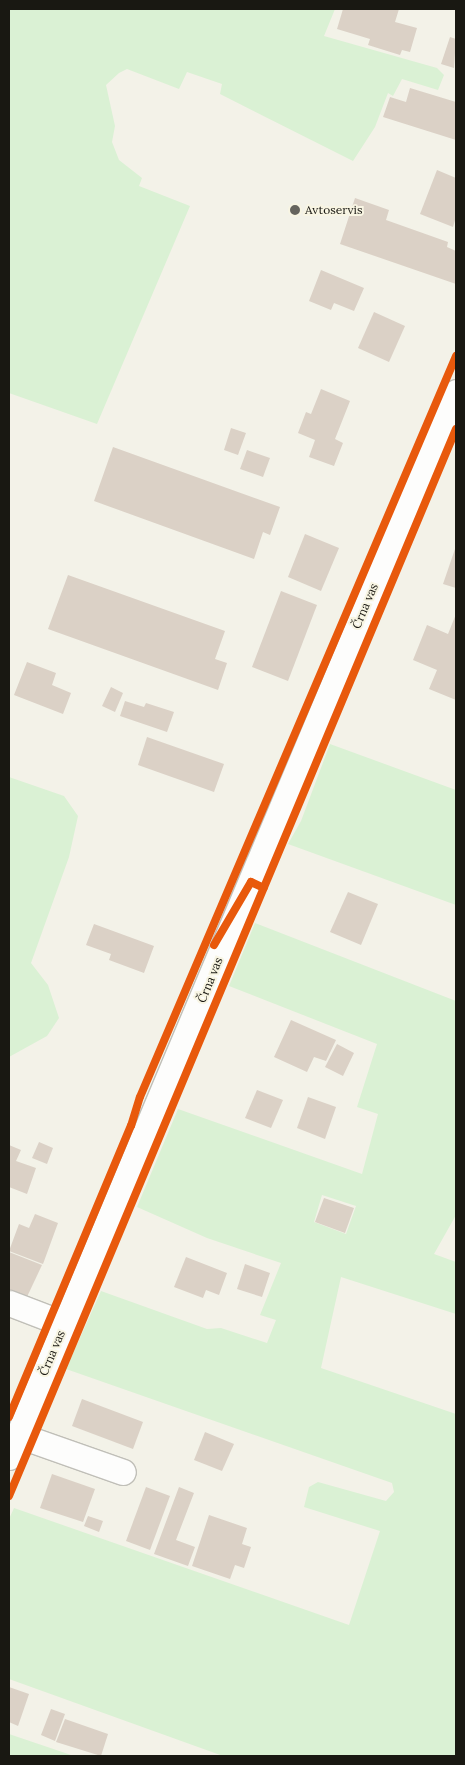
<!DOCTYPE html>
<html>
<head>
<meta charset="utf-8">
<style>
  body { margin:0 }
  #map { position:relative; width:465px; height:1765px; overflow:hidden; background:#f3f2e8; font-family:Lora,serif }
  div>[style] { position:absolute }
  .green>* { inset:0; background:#daf1d4 }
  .building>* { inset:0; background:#dbd1c6 }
  .roads { filter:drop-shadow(1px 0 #c0bfb8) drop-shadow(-1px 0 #c0bfb8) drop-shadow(0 1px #c0bfb8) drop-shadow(0 -1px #c0bfb8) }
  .minor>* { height:25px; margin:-12.5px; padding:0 12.5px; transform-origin:12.5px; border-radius:12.5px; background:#fdfdfc }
  .cycleway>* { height:8px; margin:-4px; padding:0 4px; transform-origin:4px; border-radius:4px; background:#e8590c }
  .dots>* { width:14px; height:14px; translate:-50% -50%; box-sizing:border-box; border:2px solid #f8f5e3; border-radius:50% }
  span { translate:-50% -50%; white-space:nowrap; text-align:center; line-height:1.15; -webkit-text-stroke:4px #f8f5e3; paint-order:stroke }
  .poi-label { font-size:12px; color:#191812 }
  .left { translate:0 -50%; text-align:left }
  .street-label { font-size:12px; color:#191812 }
  .frame { position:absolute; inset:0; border:10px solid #191812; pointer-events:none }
</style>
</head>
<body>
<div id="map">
  <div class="green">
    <div style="clip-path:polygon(9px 9px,335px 9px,324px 36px,437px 68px,444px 75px,438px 90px,402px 79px,393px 96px,388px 93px,375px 127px,353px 161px,220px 94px,222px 84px,187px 72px,179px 89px,127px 69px,119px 73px,106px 85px,115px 126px,112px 142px,119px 160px,142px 178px,139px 186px,190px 206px,97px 424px,9px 393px)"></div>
    <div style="clip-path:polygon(330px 744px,456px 790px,456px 905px,288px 844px,301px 821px)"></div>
    <div style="clip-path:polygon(9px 777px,64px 796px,78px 816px,69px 857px,31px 963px,48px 985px,59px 1018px,47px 1036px,9px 1057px)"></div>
    <div style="clip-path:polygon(evenodd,255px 923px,456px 1001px,456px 1215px,434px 1254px,456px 1262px,456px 1314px,341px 1277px,321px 1368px,456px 1414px,456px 1756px,223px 1756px,9px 1679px,9px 1519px,14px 1508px,349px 1625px,380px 1531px,304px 1507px,309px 1487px,318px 1482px,386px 1501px,394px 1492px,392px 1483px,66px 1369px,101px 1291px,207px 1329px,221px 1328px,267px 1343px,276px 1320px,260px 1315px,281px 1263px,207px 1238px,137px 1207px,178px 1109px,362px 1174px,378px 1114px,357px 1107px,377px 1044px,229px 986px,255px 923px,322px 1195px,356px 1206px,346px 1234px,314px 1222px,322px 1195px)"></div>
    <div style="clip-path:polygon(9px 1734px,74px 1756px,9px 1756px)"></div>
  </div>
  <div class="building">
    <div style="clip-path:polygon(343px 9px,399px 9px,395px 22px,417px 28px,410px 52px,402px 50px,400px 55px,368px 45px,370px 39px,337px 29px)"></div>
    <div style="clip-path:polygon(450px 37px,456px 39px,454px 68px,441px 64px)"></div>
    <div style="clip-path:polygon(410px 88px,456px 102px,456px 140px,383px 117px,390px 97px,406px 102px)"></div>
    <div style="clip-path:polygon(437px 170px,456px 178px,456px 217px,453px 227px,420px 214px)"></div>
    <div style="clip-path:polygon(355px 198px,389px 210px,386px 220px,448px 242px,447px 247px,456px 251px,456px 284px,340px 244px)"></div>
    <div style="clip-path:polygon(321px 270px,364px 288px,354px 311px,334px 303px,331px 310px,309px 301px)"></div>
    <div style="clip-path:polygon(374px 312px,405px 326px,389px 362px,358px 348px)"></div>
    <div style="clip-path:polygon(321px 389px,350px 401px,335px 439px,343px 443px,334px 466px,309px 457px,315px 440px,298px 433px,306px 412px,311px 414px)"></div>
    <div style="clip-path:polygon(231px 428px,246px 433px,238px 455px,224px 450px)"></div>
    <div style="clip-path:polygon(113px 447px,280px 507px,270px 535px,263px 532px,254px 559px,94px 501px)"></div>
    <div style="clip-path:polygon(247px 450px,270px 458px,263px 477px,240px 469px)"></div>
    <div style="clip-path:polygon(305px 534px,339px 548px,321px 591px,288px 577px)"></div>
    <div style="clip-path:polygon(456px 546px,456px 588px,443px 584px)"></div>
    <div style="clip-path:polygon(68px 575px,225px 631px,215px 659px,227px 663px,218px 690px,48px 629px)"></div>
    <div style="clip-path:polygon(281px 591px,317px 605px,288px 681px,252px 667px)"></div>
    <div style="clip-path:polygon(456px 614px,456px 700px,429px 689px,437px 670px,413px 660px,427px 625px,448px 634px)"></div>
    <div style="clip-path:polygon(27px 662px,56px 673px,52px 685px,71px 693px,63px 714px,14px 695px)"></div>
    <div style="clip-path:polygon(111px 687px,123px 693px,115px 712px,102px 706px)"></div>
    <div style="clip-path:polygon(125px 701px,144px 707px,146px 703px,174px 712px,167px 732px,120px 716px)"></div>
    <div style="clip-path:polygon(147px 737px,224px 764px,214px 792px,138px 765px)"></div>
    <div style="clip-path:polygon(348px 892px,378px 904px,361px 945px,330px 932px)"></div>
    <div style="clip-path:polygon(94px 924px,154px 946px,144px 973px,109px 960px,111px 954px,86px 945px)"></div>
    <div style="clip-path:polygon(291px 1020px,336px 1040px,326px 1061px,314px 1057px,307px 1072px,274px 1057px)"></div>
    <div style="clip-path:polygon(337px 1044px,354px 1053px,343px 1076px,325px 1067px)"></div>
    <div style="clip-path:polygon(257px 1090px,283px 1100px,271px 1128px,245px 1118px)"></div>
    <div style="clip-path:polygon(308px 1097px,336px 1107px,325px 1139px,297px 1128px)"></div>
    <div style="clip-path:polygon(39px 1142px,53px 1148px,47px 1164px,32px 1158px)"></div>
    <div style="clip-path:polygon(9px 1145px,21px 1150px,16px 1161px,36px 1168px,27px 1194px,9px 1187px)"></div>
    <div style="clip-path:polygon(324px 1198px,354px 1208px,345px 1233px,315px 1222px)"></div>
    <div style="clip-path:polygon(35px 1214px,58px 1223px,43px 1264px,9px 1251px,19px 1224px,29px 1228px)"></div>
    <div style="clip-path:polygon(9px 1252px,42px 1265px,26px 1299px,9px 1293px)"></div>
    <div style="clip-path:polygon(186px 1257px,227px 1273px,219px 1295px,206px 1290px,203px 1298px,174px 1287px)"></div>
    <div style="clip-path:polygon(245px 1264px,270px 1273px,262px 1297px,237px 1289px)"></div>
    <div style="clip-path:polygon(82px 1399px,143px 1422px,133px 1449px,72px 1426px)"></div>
    <div style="clip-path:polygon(205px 1432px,234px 1444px,222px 1471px,194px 1460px)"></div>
    <div style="clip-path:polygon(52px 1474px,95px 1489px,83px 1522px,40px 1508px)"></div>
    <div style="clip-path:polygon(146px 1487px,170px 1496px,150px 1550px,126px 1541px)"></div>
    <div style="clip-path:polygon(179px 1487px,194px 1493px,176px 1540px,195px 1547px,188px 1566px,154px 1554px)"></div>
    <div style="clip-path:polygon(209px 1515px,247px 1528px,242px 1544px,251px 1547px,244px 1568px,235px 1565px,230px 1579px,192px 1566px)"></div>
    <div style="clip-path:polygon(88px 1516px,103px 1521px,99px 1532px,84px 1526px)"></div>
    <div style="clip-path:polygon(9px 1687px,29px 1694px,18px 1726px,9px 1722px)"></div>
    <div style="clip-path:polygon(51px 1709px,65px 1714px,55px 1741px,41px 1735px)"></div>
    <div style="clip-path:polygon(65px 1719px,108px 1734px,101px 1756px,56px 1742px)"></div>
  </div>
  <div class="roads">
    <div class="minor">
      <div style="left:9px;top:1303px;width:59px;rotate:20.9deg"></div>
      <div style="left:18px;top:1435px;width:111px;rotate:19.4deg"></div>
      <div style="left:9px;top:1457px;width:1155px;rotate:-67.23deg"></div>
    </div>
  </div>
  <div class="cycleway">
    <div style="left:214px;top:945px;width:73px;rotate:-59.6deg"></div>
    <div style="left:251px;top:882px;width:14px;rotate:25deg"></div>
    <div style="left:9px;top:1417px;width:316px;rotate:-67.3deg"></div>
    <div style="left:131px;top:1126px;width:30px;rotate:-73deg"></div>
    <div style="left:140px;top:1097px;width:806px;rotate:-66.9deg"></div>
    <div style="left:9px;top:1496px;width:1157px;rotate:-67.27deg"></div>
  </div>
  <div class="dots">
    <div style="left:295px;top:210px;background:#65645d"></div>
  </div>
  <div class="poi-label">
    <span class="left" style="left:305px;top:210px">Avtoservis</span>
  </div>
  <div class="street-label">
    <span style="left:365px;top:606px;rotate:-67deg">Črna vas</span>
    <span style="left:210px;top:980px;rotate:-68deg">Črna vas</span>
    <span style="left:52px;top:1353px;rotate:-67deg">Črna vas</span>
  </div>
  <div class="frame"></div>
</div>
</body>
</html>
